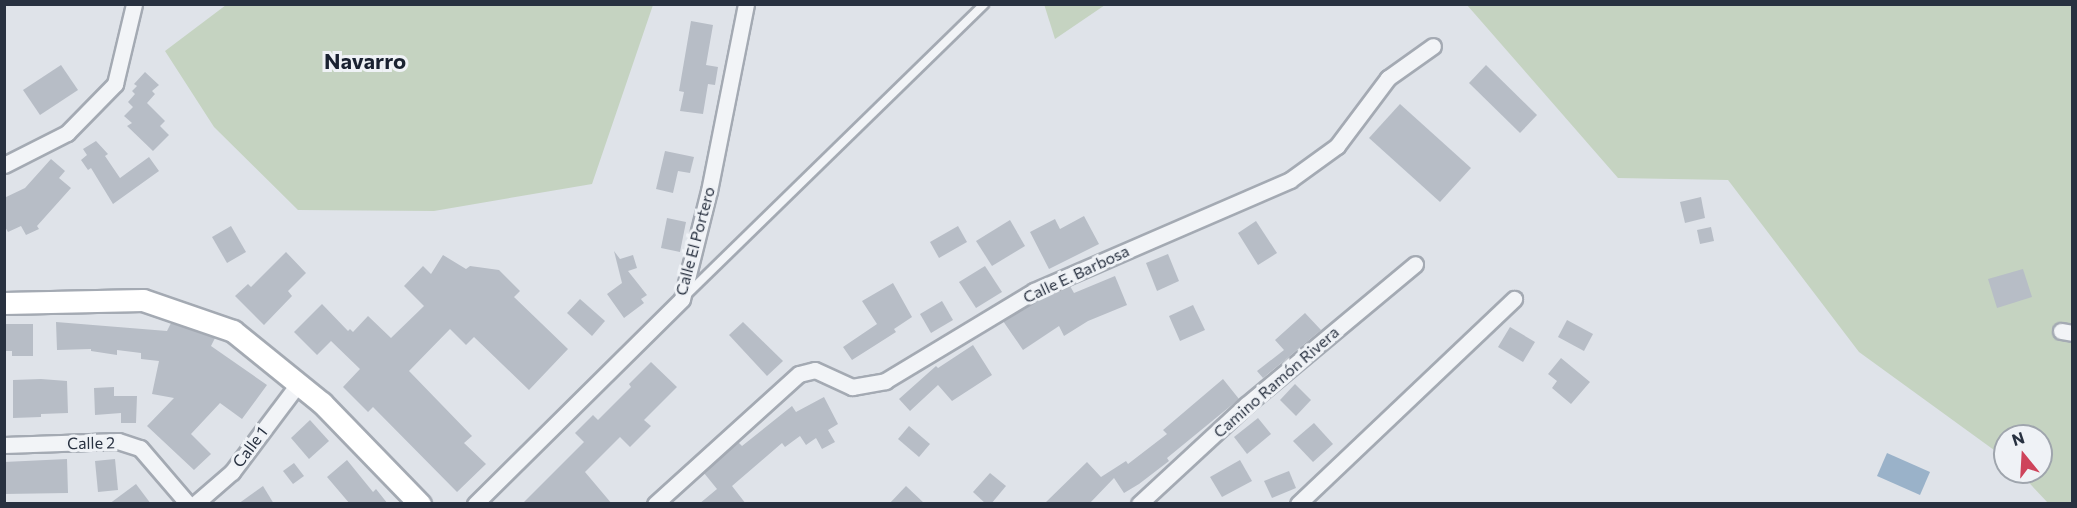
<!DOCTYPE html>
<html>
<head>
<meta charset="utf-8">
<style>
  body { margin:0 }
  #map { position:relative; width:2077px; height:508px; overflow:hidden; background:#dfe3e9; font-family:Commissioner,sans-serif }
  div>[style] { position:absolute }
  .green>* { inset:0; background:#c5d3c1 }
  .water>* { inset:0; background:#9ab2c9 }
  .building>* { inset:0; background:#b7bdc6 }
  .roads { filter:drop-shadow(2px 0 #a4aab3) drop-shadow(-2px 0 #a4aab3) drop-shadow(0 2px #a4aab3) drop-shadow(0 -2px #a4aab3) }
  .lane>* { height:8px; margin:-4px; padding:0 4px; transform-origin:4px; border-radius:4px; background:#f2f4f7 }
  .street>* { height:15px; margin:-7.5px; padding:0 7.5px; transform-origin:7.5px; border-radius:7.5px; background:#f2f4f7 }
  .secondary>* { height:21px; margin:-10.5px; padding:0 10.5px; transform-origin:10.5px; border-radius:10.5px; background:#fff }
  span { translate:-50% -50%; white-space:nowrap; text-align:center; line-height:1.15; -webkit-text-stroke:6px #eff2f6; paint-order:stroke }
  .street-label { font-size:16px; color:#283140 }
  .district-label { font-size:22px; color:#1a2231; font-weight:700 }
  .frame { position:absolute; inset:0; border:6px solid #283140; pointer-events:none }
  .north { position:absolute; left:1993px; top:424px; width:60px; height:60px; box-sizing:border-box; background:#eff2f6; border:2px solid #9fa5ad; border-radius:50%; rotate:342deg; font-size:16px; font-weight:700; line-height:24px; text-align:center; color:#283140 }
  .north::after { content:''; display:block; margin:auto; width:21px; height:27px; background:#ce445b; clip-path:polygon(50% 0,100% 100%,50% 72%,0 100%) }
</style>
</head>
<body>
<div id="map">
  <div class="green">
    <div style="clip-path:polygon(1044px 4px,1105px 4px,1105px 5px,1055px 39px)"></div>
    <div style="clip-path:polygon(226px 5px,226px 4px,653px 5px,592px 184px,434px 211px,298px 210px,214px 127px,165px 51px)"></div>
    <div style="clip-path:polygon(1467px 5px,2072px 5px,2072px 503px,2048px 503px,2019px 472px,2041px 472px,2041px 436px,2005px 436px,2005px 458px,1859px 352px,1728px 180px,1618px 178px)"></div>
  </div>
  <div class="water">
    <div style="clip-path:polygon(1887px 453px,1930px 472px,1920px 495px,1877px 476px)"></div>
  </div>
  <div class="building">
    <div style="clip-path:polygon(691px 21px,713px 25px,706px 65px,718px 67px,715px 85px,708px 84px,703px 114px,680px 111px,684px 92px,679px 91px)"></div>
    <div style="clip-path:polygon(61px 65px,78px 90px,40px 115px,23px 90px)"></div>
    <div style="clip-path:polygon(1486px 65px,1537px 115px,1520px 133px,1469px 83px)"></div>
    <div style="clip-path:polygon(145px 72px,159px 85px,152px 91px,155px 94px,147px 103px,165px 121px,160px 126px,169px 135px,153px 151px,127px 126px,132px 123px,124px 116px,133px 107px,128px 102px,135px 94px,132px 91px,137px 86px,134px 84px)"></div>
    <div style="clip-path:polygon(1400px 104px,1471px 168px,1440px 202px,1369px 138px)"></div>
    <div style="clip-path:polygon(96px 141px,108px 154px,105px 156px,120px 178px,149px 157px,159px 171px,113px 204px,91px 168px,88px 170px,81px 160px,87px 155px,83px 149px)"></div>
    <div style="clip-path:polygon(665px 151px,694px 157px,690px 173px,678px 171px,673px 193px,656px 189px)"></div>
    <div style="clip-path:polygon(51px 159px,65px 171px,59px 178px,71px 188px,37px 226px,39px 229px,26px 235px,21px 226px,8px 232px,4px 225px,4px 198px,25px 188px)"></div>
    <div style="clip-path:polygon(1701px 197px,1705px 218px,1685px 223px,1680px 202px)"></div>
    <div style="clip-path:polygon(1084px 216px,1099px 244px,1049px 269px,1030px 232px,1055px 219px,1060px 229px)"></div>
    <div style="clip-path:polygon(667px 218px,686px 222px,680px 252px,661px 248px)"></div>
    <div style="clip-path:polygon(1010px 220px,1025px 246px,992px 266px,976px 241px)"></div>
    <div style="clip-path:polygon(1256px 221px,1277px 253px,1258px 265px,1238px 233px)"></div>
    <div style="clip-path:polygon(231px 226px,246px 252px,227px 263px,212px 237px)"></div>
    <div style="clip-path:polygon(958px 226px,967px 242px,939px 258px,930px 242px)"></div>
    <div style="clip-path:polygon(1711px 227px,1714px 241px,1700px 244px,1697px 230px)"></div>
    <div style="clip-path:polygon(614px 251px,620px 259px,633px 255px,637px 268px,628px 271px,647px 295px,641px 299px,644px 303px,624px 318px,607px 294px,622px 283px)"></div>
    <div style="clip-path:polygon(286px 252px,306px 273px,288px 291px,292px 296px,264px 325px,235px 296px,248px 284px,251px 287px)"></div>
    <div style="clip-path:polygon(1168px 254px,1179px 281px,1157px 291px,1146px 263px)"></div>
    <div style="clip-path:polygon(443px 255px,466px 269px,470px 266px,499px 270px,520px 291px,514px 297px,568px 349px,529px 390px,474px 337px,466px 345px,450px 329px,409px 371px,472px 436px,464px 443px,486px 464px,457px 492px,373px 407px,368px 412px,343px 387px,360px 369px,331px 341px,317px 355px,294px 332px,322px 304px,348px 331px,350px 329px,353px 332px,368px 316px,391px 338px,424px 306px,404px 286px,423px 266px,431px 274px)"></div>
    <div style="clip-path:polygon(985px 266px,1002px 292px,976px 308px,959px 282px)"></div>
    <div style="clip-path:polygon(2023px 269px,2032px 297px,1997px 308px,1988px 279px)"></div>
    <div style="clip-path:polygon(1115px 276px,1127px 305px,1088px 321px,1064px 336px,1059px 326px,1023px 350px,1003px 321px,1041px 299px,1070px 286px,1074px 293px)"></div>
    <div style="clip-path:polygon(893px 283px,912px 317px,894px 329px,896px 332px,852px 360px,843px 347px,877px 324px,862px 301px)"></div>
    <div style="clip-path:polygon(580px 299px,605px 321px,592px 336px,567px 313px)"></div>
    <div style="clip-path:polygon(942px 301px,953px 320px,931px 333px,920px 314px)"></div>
    <div style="clip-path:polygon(1193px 305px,1205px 330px,1180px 341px,1169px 316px)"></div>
    <div style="clip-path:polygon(1305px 313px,1321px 330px,1263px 378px,1257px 371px,1284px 350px,1275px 340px)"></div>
    <div style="clip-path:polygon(1567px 320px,1593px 334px,1584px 351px,1558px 337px)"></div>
    <div style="clip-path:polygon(56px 322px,167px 331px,171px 323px,215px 338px,211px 346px,267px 385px,242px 419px,220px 403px,191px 434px,211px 454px,194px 470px,147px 426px,174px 398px,152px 394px,159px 361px,141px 359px,141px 353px,117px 350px,117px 355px,91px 351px,91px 349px,57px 350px)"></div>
    <div style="clip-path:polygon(743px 322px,783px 361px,767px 376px,729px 335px)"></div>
    <div style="clip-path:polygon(4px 324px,33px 324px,33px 356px,12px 356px,12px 351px,4px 351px)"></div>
    <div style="clip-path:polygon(1510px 327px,1535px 342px,1523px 362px,1498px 347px)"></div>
    <div style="clip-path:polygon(973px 345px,992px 375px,952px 401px,938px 385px,910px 411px,899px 399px,936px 366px,938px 368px)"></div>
    <div style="clip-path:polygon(1561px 358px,1590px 382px,1571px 404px,1552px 388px,1557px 381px,1548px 374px)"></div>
    <div style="clip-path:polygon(651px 362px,677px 387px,644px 420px,651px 426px,630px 447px,620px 437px,585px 472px,612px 504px,522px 504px,584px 442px,575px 433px,593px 415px,598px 420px,631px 387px,629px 384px)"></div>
    <div style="clip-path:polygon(41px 379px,67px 381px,68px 413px,41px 414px,41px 417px,13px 418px,13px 380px)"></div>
    <div style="clip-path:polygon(1223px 379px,1239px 399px,1167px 458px,1169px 461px,1139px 484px,1124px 493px,1114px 478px,1089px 504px,1044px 504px,1087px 462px,1101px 477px,1126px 461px,1128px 464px,1167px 434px,1163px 430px)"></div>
    <div style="clip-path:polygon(1295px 384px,1311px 400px,1296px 416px,1280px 400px)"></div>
    <div style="clip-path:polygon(114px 387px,114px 396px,137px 396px,136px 423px,121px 423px,121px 413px,95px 415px,94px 388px)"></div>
    <div style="clip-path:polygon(824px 397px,838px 424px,828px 430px,835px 442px,822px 449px,816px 438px,806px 445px,800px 436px,785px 447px,782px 443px,732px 486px,746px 504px,699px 504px,717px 489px,704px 473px,738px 442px,742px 446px,792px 406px,796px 412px)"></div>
    <div style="clip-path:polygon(1258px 418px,1271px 434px,1247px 454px,1234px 437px)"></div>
    <div style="clip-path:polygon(310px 420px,329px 441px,309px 459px,291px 438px)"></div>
    <div style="clip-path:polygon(1314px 423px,1333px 444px,1313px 462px,1293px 441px)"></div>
    <div style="clip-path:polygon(909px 426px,930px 444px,919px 457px,898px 439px)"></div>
    <div style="clip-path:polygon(67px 459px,68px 493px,4px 494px,4px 462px)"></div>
    <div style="clip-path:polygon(115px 459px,118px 490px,98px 492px,95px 461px)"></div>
    <div style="clip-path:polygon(347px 460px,373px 492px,376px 489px,388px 504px,350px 504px,327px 477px)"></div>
    <div style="clip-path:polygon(1240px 460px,1252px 481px,1222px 497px,1210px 477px)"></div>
    <div style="clip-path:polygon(294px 463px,304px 476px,293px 484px,283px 471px)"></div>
    <div style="clip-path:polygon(1289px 471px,1296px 488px,1272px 498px,1264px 481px)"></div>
    <div style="clip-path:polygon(990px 473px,1006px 486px,991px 504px,986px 504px,973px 492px)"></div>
    <div style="clip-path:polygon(136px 484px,151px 504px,109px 504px)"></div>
    <div style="clip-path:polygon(263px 486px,274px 504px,238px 504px)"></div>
    <div style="clip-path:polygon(906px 486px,925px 504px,889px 504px)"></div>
  </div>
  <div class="roads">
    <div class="lane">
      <div style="left:685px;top:296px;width:418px;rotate:-44.3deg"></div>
    </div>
    <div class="street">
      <div style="left:4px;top:165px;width:71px;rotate:-26.9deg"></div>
      <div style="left:67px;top:133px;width:69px;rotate:-45.6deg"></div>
      <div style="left:115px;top:84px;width:82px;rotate:-76.6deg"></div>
      <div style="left:2061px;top:331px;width:11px;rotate:10deg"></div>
      <div style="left:4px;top:445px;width:114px;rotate:-2deg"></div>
      <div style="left:118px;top:441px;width:23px;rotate:18deg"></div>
      <div style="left:140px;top:448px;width:74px;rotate:49.4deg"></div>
      <div style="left:195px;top:504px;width:49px;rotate:-40.9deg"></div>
      <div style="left:232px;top:472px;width:110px;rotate:-53.1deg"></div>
      <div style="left:475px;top:504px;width:291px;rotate:-44.7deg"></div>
      <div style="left:682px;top:299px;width:111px;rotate:-76deg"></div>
      <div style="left:709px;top:191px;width:191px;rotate:-78.8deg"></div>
      <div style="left:655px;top:504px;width:194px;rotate:-42.1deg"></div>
      <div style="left:799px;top:374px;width:16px;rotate:-14deg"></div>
      <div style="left:815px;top:370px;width:41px;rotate:24.7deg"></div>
      <div style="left:852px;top:387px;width:34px;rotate:-10deg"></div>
      <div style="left:885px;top:381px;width:174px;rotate:-31.1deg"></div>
      <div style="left:1034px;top:291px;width:279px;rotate:-23.4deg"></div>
      <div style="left:1290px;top:180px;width:58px;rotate:-35.9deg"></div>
      <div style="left:1337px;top:146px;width:85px;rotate:-53.1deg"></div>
      <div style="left:1388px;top:78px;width:55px;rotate:-35.4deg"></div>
      <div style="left:1139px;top:504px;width:146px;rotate:-42.8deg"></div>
      <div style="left:1246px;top:405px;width:220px;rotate:-39.8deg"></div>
      <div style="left:1298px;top:504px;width:298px;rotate:-43.5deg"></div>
    </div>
    <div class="secondary">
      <div style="left:4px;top:303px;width:139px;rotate:-1.2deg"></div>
      <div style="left:143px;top:300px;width:95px;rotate:19deg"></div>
      <div style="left:233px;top:331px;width:114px;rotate:39deg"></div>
      <div style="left:322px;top:403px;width:141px;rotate:45.9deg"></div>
    </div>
  </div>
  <div class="street-label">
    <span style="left:695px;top:241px;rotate:-75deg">Calle El Portero</span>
    <span style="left:1076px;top:274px;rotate:-25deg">Calle E. Barbosa</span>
    <span style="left:1276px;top:382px;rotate:-41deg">Camino Ramón Rivera</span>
    <span style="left:91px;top:443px;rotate:-1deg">Calle 2</span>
    <span style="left:250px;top:447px;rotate:-53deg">Calle 1</span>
  </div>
  <div class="district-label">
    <span style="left:365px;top:61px">Navarro</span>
  </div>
  <div class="frame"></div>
  <div class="north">N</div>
</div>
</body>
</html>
